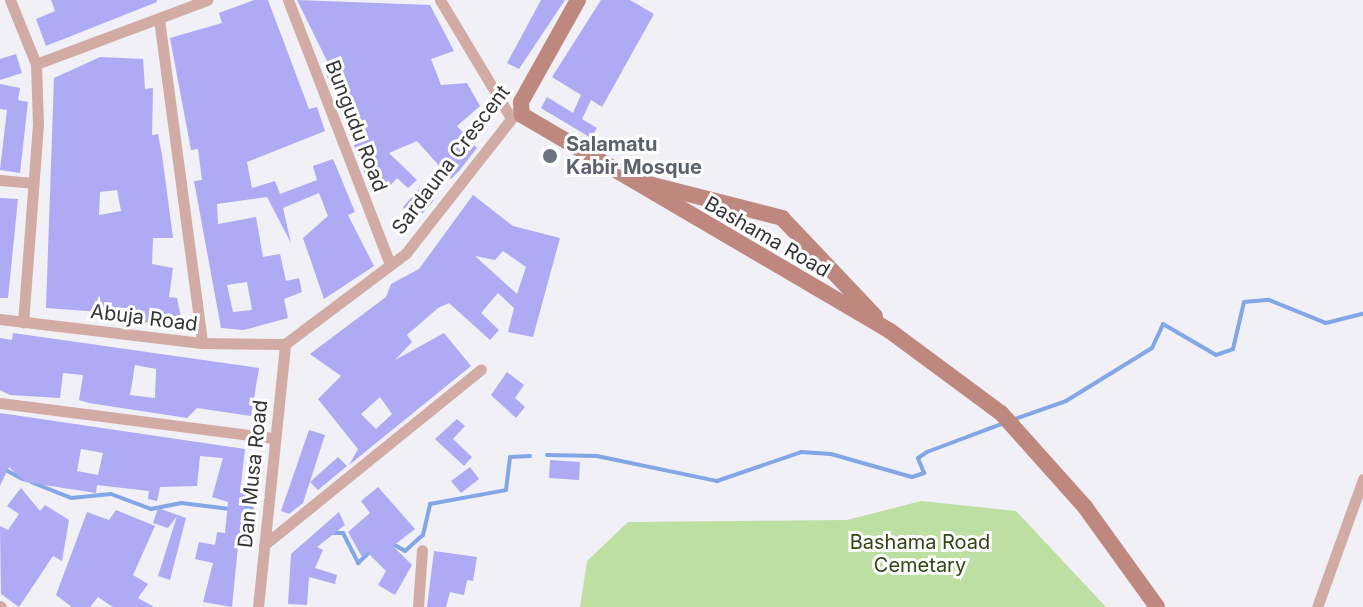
<!DOCTYPE html>
<html>
<head>
<meta charset="utf-8">
<style>
  body { margin:0 }
  #map { position:relative; width:1363px; height:607px; overflow:hidden; background:#f0f0f6; font-family:Inter,sans-serif }
  div>[style] { position:absolute }
  .green>* { inset:0; background:#bedfa2 }
  .stream>* { height:4px; margin:-2px; padding:0 2px; transform-origin:2px; border-radius:2px; background:#83a6e7 }
  .building>* { inset:0; background:#aeaaf3 }
  .street>* { height:11px; margin:-5.5px; padding:0 5.5px; transform-origin:5.5px; border-radius:5.5px; background:#d1aba4 }
  .secondary>* { height:16px; margin:-8px; padding:0 8px; transform-origin:8px; border-radius:8px; background:#bf887e }
  .dots>* { width:22px; height:22px; translate:-50% -50%; box-sizing:border-box; border:4px solid #fff; border-radius:50% }
  span { translate:-50% -50%; white-space:nowrap; text-align:center; line-height:1.15; -webkit-text-stroke:6px #fff; paint-order:stroke }
  .street-label { font-size:20px; color:#343437 }
  .worship-label { font-size:20px; color:#5b616d; font-weight:700 }
  .left { translate:0 -50%; text-align:left }
  .park-label { font-size:20px; color:#2f4614 }
</style>
</head>
<body>
<div id="map">
  <div class="green">
    <div style="clip-path:polygon(921px 501px,1016px 511px,1106px 607px,580px 607px,587px 561px,628px 522px,847px 520px)"></div>
  </div>
  <div class="stream">
    <div style="left:1012px;top:420px;width:57px;rotate:-19.4deg"></div>
    <div style="left:1066px;top:401px;width:101px;rotate:-31.6deg"></div>
    <div style="left:1152px;top:348px;width:26px;rotate:-65deg"></div>
    <div style="left:1163px;top:324px;width:61px;rotate:30.3deg"></div>
    <div style="left:1216px;top:355px;width:18px;rotate:-19deg"></div>
    <div style="left:1233px;top:349px;width:48px;rotate:-76.8deg"></div>
    <div style="left:1244px;top:302px;width:25px;rotate:-5deg"></div>
    <div style="left:1269px;top:300px;width:61px;rotate:22deg"></div>
    <div style="left:1326px;top:323px;width:38px;rotate:-14deg"></div>
    <div style="left:547px;top:455px;width:50px;rotate:1.1deg"></div>
    <div style="left:597px;top:456px;width:123px;rotate:11.8deg"></div>
    <div style="left:717px;top:481px;width:89px;rotate:-19deg"></div>
    <div style="left:801px;top:452px;width:30px;rotate:4deg"></div>
    <div style="left:831px;top:454px;width:84px;rotate:15.9deg"></div>
    <div style="left:912px;top:477px;width:13px;rotate:-18deg"></div>
    <div style="left:924px;top:473px;width:16px;rotate:-112deg"></div>
    <div style="left:918px;top:458px;width:11px;rotate:-34deg"></div>
    <div style="left:927px;top:452px;width:82px;rotate:-20.6deg"></div>
    <div style="left:0;top:467px;width:26px;rotate:28deg"></div>
    <div style="left:31px;top:482px;width:43px;rotate:21.8deg"></div>
    <div style="left:71px;top:498px;width:40px;rotate:-5.7deg"></div>
    <div style="left:111px;top:494px;width:43px;rotate:20.6deg"></div>
    <div style="left:151px;top:509px;width:31px;rotate:-11deg"></div>
    <div style="left:181px;top:503px;width:49px;rotate:7deg"></div>
    <div style="left:243px;top:507px;width:8px;rotate:-7deg"></div>
    <div style="left:251px;top:506px;width:13px;rotate:77deg"></div>
    <div style="left:333px;top:533px;width:10px"></div>
    <div style="left:343px;top:533px;width:34px;rotate:63deg"></div>
    <div style="left:358px;top:563px;width:18px;rotate:-43deg"></div>
    <div style="left:393px;top:544px;width:14px;rotate:30deg"></div>
    <div style="left:405px;top:551px;width:24px;rotate:-42deg"></div>
    <div style="left:423px;top:535px;width:32px;rotate:-77deg"></div>
    <div style="left:430px;top:504px;width:77px;rotate:-10.4deg"></div>
    <div style="left:506px;top:490px;width:33px;rotate:-83deg"></div>
    <div style="left:510px;top:457px;width:20px;rotate:-3deg"></div>
  </div>
  <div class="building">
    <div style="clip-path:polygon(51px 0,157px 0,157px 2px,46px 46px,36px 19px,55px 11px)"></div>
    <div style="clip-path:polygon(evenodd,254px 0,268px 0,309px 109px,317px 107px,325px 131px,247px 162px,252px 188px,275px 181px,280px 194px,317px 180px,313px 166px,333px 159px,355px 212px,348px 215px,374px 266px,324px 299px,303px 238px,328px 216px,319px 193px,283px 208px,291px 243px,267px 197px,217px 204px,218px 224px,256px 217px,263px 257px,280px 254px,286px 281px,299px 278px,302px 292px,284px 299px,288px 318px,244px 330px,221px 328px,194px 181px,202px 180px,198px 149px,191px 150px,170px 38px,222px 23px,219px 13px,254px 0,247px 282px,252px 310px,233px 312px,227px 285px,247px 282px)"></div>
    <div style="clip-path:polygon(297px 0,430px 5px,454px 51px,431px 59px,441px 85px,467px 83px,480px 106px,457px 126px,477px 148px,459px 171px,451px 179px,417px 141px,389px 153px,417px 180px,408px 188px,397px 178px,387px 189px,365px 174px,325px 71px,331px 69px)"></div>
    <div style="clip-path:polygon(541px 0,565px 0,519px 69px,507px 63px)"></div>
    <div style="clip-path:polygon(601px 0,630px 0,654px 14px,602px 107px,591px 100px,582px 119px,597px 128px,591px 138px,541px 108px,547px 97px,573px 113px,581px 95px,552px 77px)"></div>
    <div style="clip-path:polygon(16px 54px,22px 73px,0 80px,0 59px)"></div>
    <div style="clip-path:polygon(evenodd,100px 57px,143px 59px,145px 89px,153px 88px,152px 135px,158px 134px,162px 155px,173px 238px,153px 238px,152px 264px,173px 268px,169px 297px,177px 298px,182px 323px,117px 322px,99px 319px,100px 312px,46px 308px,54px 78px,100px 57px,117px 190px,121px 211px,99px 215px,100px 192px,117px 190px)"></div>
    <div style="clip-path:polygon(0 84px,20px 88px,18px 100px,28px 102px,20px 173px,0 170px,7px 110px,0 109px)"></div>
    <div style="clip-path:polygon(420px 188px,434px 200px,417px 220px,403px 207px)"></div>
    <div style="clip-path:polygon(evenodd,473px 195px,513px 226px,560px 238px,533px 337px,508px 332px,514px 308px,498px 293px,481px 313px,499px 330px,490px 340px,449px 303px,438px 308px,407px 335px,412px 342px,395px 360px,444px 333px,471px 366px,349px 465px,358px 449px,318px 399px,341px 376px,310px 354px,386px 297px,391px 284px,419px 269px,473px 195px,503px 251px,526px 267px,517px 294px,475px 256px,495px 260px,503px 251px,473px 195px,380px 397px,392px 414px,376px 429px,361px 414px,380px 397px)"></div>
    <div style="clip-path:polygon(0 198px,18px 199px,8px 298px,0 298px)"></div>
    <div style="clip-path:polygon(evenodd,13px 333px,259px 368px,251px 416px,197px 408px,187px 418px,89px 403px,79px 400px,83px 375px,63px 373px,60px 398px,10px 395px,0 390px,0 338px,12px 340px,13px 333px,135px 365px,156px 369px,155px 398px,130px 395px,135px 365px)"></div>
    <div style="clip-path:polygon(507px 372px,524px 385px,515px 398px,525px 407px,516px 418px,491px 395px)"></div>
    <div style="clip-path:polygon(evenodd,0 413px,245px 449px,241px 484px,250px 487px,243px 513px,251px 539px,250px 548px,238px 546px,232px 607px,203px 602px,213px 563px,195px 559px,199px 542px,215px 545px,217px 532px,225px 533px,228px 502px,212px 497px,223px 458px,200px 456px,197px 486px,160px 487px,157px 501px,148px 499px,149px 491px,97px 485px,96px 493px,25px 482px,9px 467px,0 486px,0 413px,81px 449px,103px 453px,98px 475px,77px 471px,81px 449px)"></div>
    <div style="clip-path:polygon(457px 419px,465px 426px,453px 439px,472px 457px,464px 466px,435px 439px)"></div>
    <div style="clip-path:polygon(309px 430px,325px 435px,303px 503px,289px 514px,281px 511px)"></div>
    <div style="clip-path:polygon(338px 457px,347px 466px,318px 490px,310px 482px)"></div>
    <div style="clip-path:polygon(550px 460px,580px 462px,579px 480px,549px 478px)"></div>
    <div style="clip-path:polygon(470px 467px,479px 479px,461px 493px,451px 481px)"></div>
    <div style="clip-path:polygon(378px 487px,415px 529px,393px 546px,412px 565px,395px 595px,378px 585px,386px 571px,367px 552px,362px 557px,348px 532px,370px 513px,361px 501px)"></div>
    <div style="clip-path:polygon(21px 488px,40px 511px,45px 505px,69px 520px,62px 561px,53px 556px,19px 607px,1px 594px,0 526px,8px 530px,19px 514px,7px 506px)"></div>
    <div style="clip-path:polygon(158px 508px,186px 518px,170px 580px,158px 576px,177px 516px,168px 528px,153px 523px)"></div>
    <div style="clip-path:polygon(116px 510px,155px 526px,133px 575px,148px 584px,138px 598px,154px 607px,113px 607px,98px 597px,90px 607px,72px 607px,56px 595px,87px 512px,109px 520px)"></div>
    <div style="clip-path:polygon(339px 512px,345px 525px,317px 547px,323px 550px,315px 568px,337px 575px,335px 584px,309px 577px,307px 605px,288px 604px,291px 554px)"></div>
    <div style="clip-path:polygon(434px 551px,477px 557px,473px 581px,467px 580px,464px 595px,450px 592px,446px 607px,427px 607px)"></div>
  </div>
  <div class="street">
    <div style="left:10px;top:0;width:69px;rotate:67.9deg"></div>
    <div style="left:36px;top:64px;width:60px;rotate:88.1deg"></div>
    <div style="left:38px;top:124px;width:199px;rotate:94.3deg"></div>
    <div style="left:288px;top:0;width:283px;rotate:68.9deg"></div>
    <div style="left:440px;top:0;width:138px;rotate:59deg"></div>
    <div style="left:159px;top:19px;width:327px;rotate:82.4deg"></div>
    <div style="left:36px;top:64px;width:183px;rotate:-20.5deg"></div>
    <div style="left:0;top:180px;width:33px;rotate:5deg"></div>
    <div style="left:0;top:319px;width:203px;rotate:6.8deg"></div>
    <div style="left:202px;top:343px;width:83px;rotate:0.7deg"></div>
    <div style="left:285px;top:344px;width:151px;rotate:-36.9deg"></div>
    <div style="left:406px;top:253px;width:183px;rotate:-51.9deg"></div>
    <div style="left:0;top:403px;width:277px;rotate:7.3deg"></div>
    <div style="left:264px;top:545px;width:279px;rotate:-39deg"></div>
    <div style="left:0;top:606px;width:1px;rotate:45deg"></div>
    <div style="left:258px;top:607px;width:264px;rotate:-84.1deg"></div>
    <div style="left:418px;top:607px;width:57px;rotate:-86deg"></div>
    <div style="left:1317px;top:607px;width:136px;rotate:-70.2deg"></div>
  </div>
  <div class="secondary">
    <div style="left:578px;top:0;width:117px;rotate:119.2deg"></div>
    <div style="left:521px;top:102px;width:13px;rotate:86deg"></div>
    <div style="left:522px;top:115px;width:427px;rotate:30.4deg"></div>
    <div style="left:890px;top:331px;width:138px;rotate:36.5deg"></div>
    <div style="left:1001px;top:413px;width:126px;rotate:48.2deg"></div>
    <div style="left:1085px;top:507px;width:123px;rotate:54.2deg"></div>
    <div style="left:641px;top:182px;width:146px;rotate:14.3deg"></div>
    <div style="left:782px;top:218px;width:135px;rotate:46.5deg"></div>
  </div>
  <div class="dots">
    <div style="left:550px;top:156px;background:#6b7280"></div>
  </div>
  <div class="street-label">
    <span style="left:356px;top:126px;rotate:69deg">Bungudu Road</span>
    <span style="left:451px;top:160px;rotate:-53deg">Sardauna Crescent</span>
    <span style="left:767px;top:237px;rotate:30deg">Bashama Road</span>
    <span style="left:144px;top:318px;rotate:7deg">Abuja Road</span>
    <span style="left:253px;top:474px;rotate:-84deg">Dan Musa Road</span>
  </div>
  <div class="worship-label">
    <span class="left" style="left:566px;top:156px">Salamatu<br>Kabir Mosque</span>
  </div>
  <div class="park-label">
    <span style="left:920px;top:554px">Bashama Road<br>Cemetary</span>
  </div>
</div>
</body>
</html>
